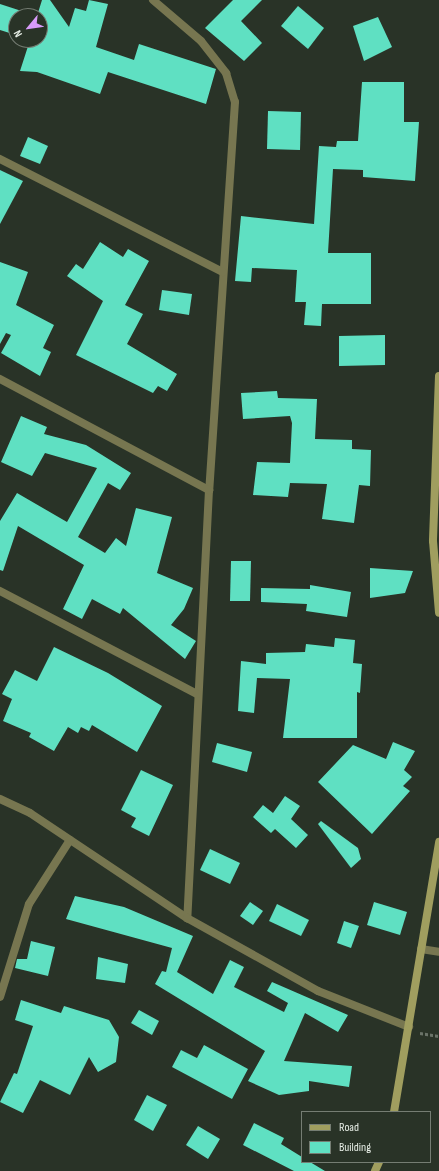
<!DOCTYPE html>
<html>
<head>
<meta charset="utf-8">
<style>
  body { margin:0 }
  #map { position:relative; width:439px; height:1171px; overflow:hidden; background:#293327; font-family:"Sofia Sans Condensed",sans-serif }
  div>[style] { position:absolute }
  .building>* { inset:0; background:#5fe0c2 }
  .path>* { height:2.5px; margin-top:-1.25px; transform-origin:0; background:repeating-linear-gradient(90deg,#6a7368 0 3px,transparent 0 5px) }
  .street>* { height:8px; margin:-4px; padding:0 4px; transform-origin:4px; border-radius:4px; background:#777650 }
  .secondary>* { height:8px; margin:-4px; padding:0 4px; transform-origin:4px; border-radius:4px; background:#a09e5f }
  span { translate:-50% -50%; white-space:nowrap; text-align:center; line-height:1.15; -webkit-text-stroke:4px #293327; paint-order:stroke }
  .legend { position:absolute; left:301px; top:1111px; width:130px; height:52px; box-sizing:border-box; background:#293327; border:1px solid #757d73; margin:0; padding:5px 7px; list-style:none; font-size:12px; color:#e6ede5 }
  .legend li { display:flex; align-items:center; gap:8px; height:20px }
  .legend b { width:20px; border:1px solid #757d73 }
  .north { position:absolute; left:8px; top:8px; width:40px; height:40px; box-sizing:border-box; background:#293327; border:1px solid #757d73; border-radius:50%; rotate:241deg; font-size:11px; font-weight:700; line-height:16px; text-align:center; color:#e6ede5 }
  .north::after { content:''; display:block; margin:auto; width:14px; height:18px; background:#d79bf9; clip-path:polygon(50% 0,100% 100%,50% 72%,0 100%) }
</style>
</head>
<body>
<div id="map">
  <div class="building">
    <div style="clip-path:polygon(42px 0,50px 0,69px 27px,75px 8px,86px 11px,89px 0,108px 4px,96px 47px,134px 60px,139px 44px,216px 69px,206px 104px,108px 72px,100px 94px,37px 72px,20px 71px,30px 40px,40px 40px,40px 16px,16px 16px,16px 35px,0 30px,0 4px,37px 16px)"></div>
    <div style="clip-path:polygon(233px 0,262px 0,241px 21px,262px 43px,244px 61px,205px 28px)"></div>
    <div style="clip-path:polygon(298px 6px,324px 28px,308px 49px,281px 26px)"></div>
    <div style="clip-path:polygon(378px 17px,392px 47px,364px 61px,353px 26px)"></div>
    <div style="clip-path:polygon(362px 82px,404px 82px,404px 122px,419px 122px,415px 181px,363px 177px,363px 170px,333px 169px,328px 253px,371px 253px,371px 304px,322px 304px,321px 326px,304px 325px,306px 302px,295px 302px,297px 270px,252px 268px,251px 282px,235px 281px,241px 216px,314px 224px,319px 146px,336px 147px,337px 141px,358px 141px)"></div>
    <div style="clip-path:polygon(268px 111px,301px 112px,300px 150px,267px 149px)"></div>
    <div style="clip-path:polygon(28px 137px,48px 146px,40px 164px,20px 156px)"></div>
    <div style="clip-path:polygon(0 170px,23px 181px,0 224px)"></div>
    <div style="clip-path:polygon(100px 242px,123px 257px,128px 249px,149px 261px,125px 305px,143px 314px,127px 344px,177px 374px,167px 391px,158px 386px,153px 393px,76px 355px,103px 301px,67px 276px,76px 264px,83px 269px)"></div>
    <div style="clip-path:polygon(0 262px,28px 272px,16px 305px,54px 325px,43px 348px,51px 352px,40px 376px,1px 353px,11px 335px,6px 333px,0 344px)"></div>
    <div style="clip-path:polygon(162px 290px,192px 294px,189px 315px,159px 310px)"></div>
    <div style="clip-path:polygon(385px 335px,385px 365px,339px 366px,339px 336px)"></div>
    <div style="clip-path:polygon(277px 391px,278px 398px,317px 399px,315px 439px,352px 440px,352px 449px,371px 450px,370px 486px,359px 485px,354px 523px,322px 519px,327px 484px,290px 483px,288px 497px,253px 495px,257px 462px,290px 463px,292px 423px,290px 416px,243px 419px,241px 393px)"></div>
    <div style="clip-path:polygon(21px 416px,47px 427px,44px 434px,86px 445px,131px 473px,120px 490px,108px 483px,78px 537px,105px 553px,116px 538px,126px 546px,136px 508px,172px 517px,157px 573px,193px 588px,184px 609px,171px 625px,196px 641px,185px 659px,123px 608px,120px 614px,92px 599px,82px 619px,63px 609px,84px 565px,18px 526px,3px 571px,0 570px,0 521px,17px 493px,67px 522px,97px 468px,45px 453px,32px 476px,1px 462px)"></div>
    <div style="clip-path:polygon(231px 561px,251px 561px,250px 601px,230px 601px)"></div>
    <div style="clip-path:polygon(370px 568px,413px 571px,405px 593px,370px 598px)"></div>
    <div style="clip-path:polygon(310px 585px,351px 592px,347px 617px,306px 611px,307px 604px,261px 602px,261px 588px,310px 589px)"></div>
    <div style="clip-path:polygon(335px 638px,355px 640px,353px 663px,362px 664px,360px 693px,357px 692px,357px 738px,283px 738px,290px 679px,257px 678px,254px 713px,238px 711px,241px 661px,266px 664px,266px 653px,305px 652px,306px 644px,334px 647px)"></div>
    <div style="clip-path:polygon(54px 647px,108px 673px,162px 706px,137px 752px,92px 725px,89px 731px,81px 727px,78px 733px,68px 727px,54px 751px,29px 737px,31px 733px,3px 721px,12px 699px,2px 694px,15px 670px,37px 681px)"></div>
    <div style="clip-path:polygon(393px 742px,415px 751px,404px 770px,412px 777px,403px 786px,410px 791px,372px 834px,318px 782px,353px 745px,386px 759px)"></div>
    <div style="clip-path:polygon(217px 743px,252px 752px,247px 772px,212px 762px)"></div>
    <div style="clip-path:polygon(141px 770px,173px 785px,149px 836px,131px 827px,136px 818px,121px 810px)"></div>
    <div style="clip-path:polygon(285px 796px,300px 806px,291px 819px,308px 835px,296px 848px,275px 829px,271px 833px,253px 817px,263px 805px,273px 813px)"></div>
    <div style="clip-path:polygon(321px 821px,358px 848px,361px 859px,351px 868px,318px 824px)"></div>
    <div style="clip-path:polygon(210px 849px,240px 863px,230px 884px,200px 870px)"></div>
    <div style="clip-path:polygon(75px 896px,124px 907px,193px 936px,177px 972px,213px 994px,230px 960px,244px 967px,234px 987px,284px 1012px,288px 1003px,267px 991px,272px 982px,348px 1015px,338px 1032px,305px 1013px,284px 1061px,352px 1066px,349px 1087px,309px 1081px,309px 1091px,279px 1095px,248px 1081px,265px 1051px,155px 984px,162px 971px,166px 972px,172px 948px,66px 919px)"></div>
    <div style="clip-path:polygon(250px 902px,263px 911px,253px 925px,240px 916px)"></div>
    <div style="clip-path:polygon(374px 902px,407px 912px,400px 935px,367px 925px)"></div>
    <div style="clip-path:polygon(277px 904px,309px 920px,301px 936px,269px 921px)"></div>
    <div style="clip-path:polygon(344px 921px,359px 926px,351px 948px,337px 943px)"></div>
    <div style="clip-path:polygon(31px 941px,55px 947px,48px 976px,15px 968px,17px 959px,27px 959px)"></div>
    <div style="clip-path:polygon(98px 957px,128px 964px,125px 983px,96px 979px)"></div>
    <div style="clip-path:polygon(21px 1000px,61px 1013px,64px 1006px,109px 1020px,119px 1037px,116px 1062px,98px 1072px,89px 1057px,70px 1095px,40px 1080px,23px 1113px,0 1102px,14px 1073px,17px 1074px,33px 1026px,15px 1020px)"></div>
    <div style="clip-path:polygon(139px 1010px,159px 1021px,152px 1035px,131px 1023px)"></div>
    <div style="clip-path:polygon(204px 1045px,248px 1069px,232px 1099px,172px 1067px,181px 1050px,197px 1058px)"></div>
    <div style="clip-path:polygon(147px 1095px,167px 1105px,153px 1131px,134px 1120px)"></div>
    <div style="clip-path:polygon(254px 1123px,284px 1138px,281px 1144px,302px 1157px,302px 1162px,310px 1162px,325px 1171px,294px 1171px,243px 1145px)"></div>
    <div style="clip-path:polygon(198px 1126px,220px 1139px,208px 1159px,186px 1145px)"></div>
  </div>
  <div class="path">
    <div style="left:420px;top:1033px;width:19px;rotate:9deg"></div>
  </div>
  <div class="street">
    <div style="left:153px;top:0;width:63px;rotate:40.5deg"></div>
    <div style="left:201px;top:41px;width:41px;rotate:52deg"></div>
    <div style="left:226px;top:73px;width:30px;rotate:73deg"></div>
    <div style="left:235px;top:102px;width:389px;rotate:93.8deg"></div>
    <div style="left:209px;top:490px;width:429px;rotate:92.9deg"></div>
    <div style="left:0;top:159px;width:250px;rotate:26.9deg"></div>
    <div style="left:0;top:379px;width:237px;rotate:28deg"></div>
    <div style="left:0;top:591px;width:222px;rotate:27.6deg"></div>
    <div style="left:0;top:799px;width:33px;rotate:25deg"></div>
    <div style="left:30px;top:813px;width:189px;rotate:33.8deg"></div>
    <div style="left:187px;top:918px;width:150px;rotate:29.1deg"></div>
    <div style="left:318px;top:991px;width:98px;rotate:21.6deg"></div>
    <div style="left:421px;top:949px;width:18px;rotate:9deg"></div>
    <div style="left:0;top:997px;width:97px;rotate:-72.7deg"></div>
    <div style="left:29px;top:904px;width:76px;rotate:-57.4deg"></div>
  </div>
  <div class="secondary">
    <div style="left:439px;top:376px;width:165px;rotate:92.1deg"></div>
    <div style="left:433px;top:541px;width:72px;rotate:85.2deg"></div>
    <div style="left:394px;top:1112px;width:274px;rotate:-80.5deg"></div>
    <div style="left:375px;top:1171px;width:10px;rotate:-66deg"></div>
  </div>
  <ul class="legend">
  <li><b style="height:5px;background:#a09e5f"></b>Road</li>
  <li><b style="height:11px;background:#5fe0c2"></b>Building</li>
  </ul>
  <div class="north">N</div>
</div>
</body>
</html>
